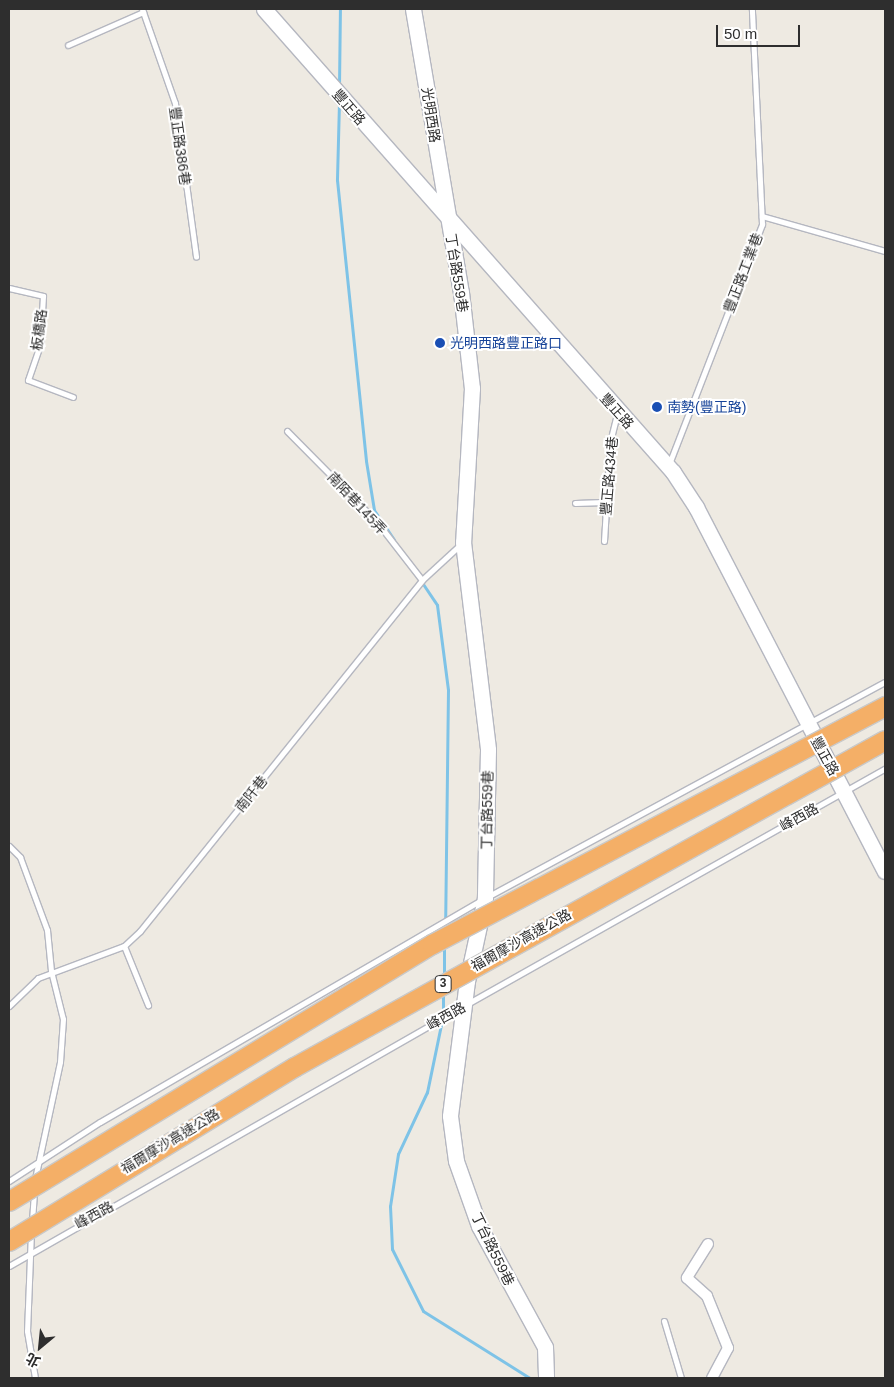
<!DOCTYPE html>
<html>
<head>
<meta charset="utf-8">
<style>
  body { margin:0 }
  #map { position:relative; width:894px; height:1387px; overflow:hidden; background:#eeeae2; font-family:Helvetica,"Noto Sans TC",sans-serif }
  div>[style] { position:absolute }
  .stream>* { height:3px; margin:-1.5px; padding:0 1.5px; transform-origin:1.5px; border-radius:1.5px; background:#7ec3e7 }
  .roads { filter:drop-shadow(1px 0 #b5b7c0) drop-shadow(-1px 0 #b5b7c0) drop-shadow(0 1px #b5b7c0) drop-shadow(0 -1px #b5b7c0) }
  .lane>* { height:5px; margin:-2.5px; padding:0 2.5px; transform-origin:2.5px; border-radius:2.5px; background:#fff }
  .street>* { height:10px; margin:-5px; padding:0 5px; transform-origin:5px; border-radius:5px; background:#fff }
  .secondary>* { height:15px; margin:-7.5px; padding:0 7.5px; transform-origin:7.5px; border-radius:7.5px; background:#fff }
  .bridges { filter:drop-shadow(1px 0 #c9c9c9) drop-shadow(-1px 0 #c9c9c9) drop-shadow(0 1px #c9c9c9) drop-shadow(0 -1px #c9c9c9) }
  .highway-bridge>* { height:19px; margin:-9.5px; padding:0 9.5px; transform-origin:9.5px; border-radius:9.5px; background:#f4af67 }
  .dots>* { width:14px; height:14px; translate:-50% -50%; box-sizing:border-box; border:2px solid #fff; border-radius:50% }
  span { translate:-50% -50%; white-space:nowrap; text-align:center; line-height:1.15; -webkit-text-stroke:4px #fff; paint-order:stroke }
  .shield-label span { padding:1px 4px; background:#fff; border:1px solid; border-radius:4px; -webkit-text-stroke-width:0 }
  .shield-label { font-size:12px; color:#2e2e2e; font-weight:700 }
  .street-label { font-size:14px; color:#2e2e2e }
  .transit-label { font-size:14px; color:#164399 }
  .left { translate:0 -50%; text-align:left }
  .frame { position:absolute; inset:0; border:10px solid #2e2e2e; pointer-events:none }
  .north { position:absolute; left:15px; top:1322px; width:50px; height:50px; -webkit-text-stroke:4px #fff; paint-order:stroke; rotate:208deg; font-size:14px; font-weight:700; line-height:20px; text-align:center; color:#2e2e2e }
  .north::after { content:''; display:block; margin:auto; width:18px; height:22px; background:#2e2e2e; clip-path:polygon(50% 0,100% 100%,50% 72%,0 100%) }
  .scale { position:absolute; left:716px; top:25px; width:84px; height:22px; box-sizing:border-box; border:2px solid #2e2e2e; border-top:0; padding-left:6px; font-size:15px; line-height:18px; white-space:nowrap; color:#2e2e2e; -webkit-text-stroke:4px #fff; paint-order:stroke }
</style>
</head>
<body>
<div id="map">
  <div class="stream">
    <div style="left:339px;top:86px;width:77px;rotate:-89.3deg"></div>
    <div style="left:339px;top:102px;width:78px;rotate:91.5deg"></div>
    <div style="left:337px;top:180px;width:282px;rotate:84.1deg"></div>
    <div style="left:366px;top:461px;width:50px;rotate:80.7deg"></div>
    <div style="left:374px;top:510px;width:36px;rotate:56deg"></div>
    <div style="left:421px;top:581px;width:29px;rotate:56deg"></div>
    <div style="left:437px;top:605px;width:86px;rotate:82.6deg"></div>
    <div style="left:448px;top:690px;width:231px;rotate:90.7deg"></div>
    <div style="left:444px;top:976px;width:31px;rotate:-90deg"></div>
    <div style="left:443px;top:993px;width:22px;rotate:90deg"></div>
    <div style="left:443px;top:1015px;width:79px;rotate:101.7deg"></div>
    <div style="left:427px;top:1092px;width:68px;rotate:115.1deg"></div>
    <div style="left:398px;top:1154px;width:53px;rotate:98.7deg"></div>
    <div style="left:390px;top:1206px;width:43px;rotate:87.3deg"></div>
    <div style="left:392px;top:1249px;width:69px;rotate:63.4deg"></div>
    <div style="left:423px;top:1311px;width:126px;rotate:32.1deg"></div>
  </div>
  <div class="roads">
    <div class="lane">
      <div style="left:142px;top:9px;width:100px;rotate:70.7deg"></div>
      <div style="left:175px;top:103px;width:155px;rotate:82.2deg"></div>
      <div style="left:68px;top:45px;width:82px;rotate:-23.7deg"></div>
      <div style="left:762px;top:216px;width:128px;rotate:15.9deg"></div>
      <div style="left:9px;top:288px;width:35px;rotate:13deg"></div>
      <div style="left:43px;top:296px;width:49px;rotate:93.5deg"></div>
      <div style="left:40px;top:345px;width:37px;rotate:109deg"></div>
      <div style="left:28px;top:380px;width:48px;rotate:20.7deg"></div>
      <div style="left:287px;top:431px;width:128px;rotate:45.3deg"></div>
      <div style="left:377px;top:522px;width:73px;rotate:52.2deg"></div>
      <div style="left:669px;top:464px;width:257px;rotate:-68.8deg"></div>
      <div style="left:762px;top:224px;width:215px;rotate:-92.7deg"></div>
      <div style="left:575px;top:503px;width:30px;rotate:-2deg"></div>
      <div style="left:604px;top:541px;width:99px;rotate:-86.5deg"></div>
      <div style="left:610px;top:442px;width:29px;rotate:-76deg"></div>
      <div style="left:9px;top:846px;width:16px;rotate:45deg"></div>
      <div style="left:20px;top:857px;width:78px;rotate:69.7deg"></div>
      <div style="left:47px;top:930px;width:41px;rotate:84.4deg"></div>
      <div style="left:51px;top:971px;width:49px;rotate:76deg"></div>
      <div style="left:63px;top:1019px;width:43px;rotate:94deg"></div>
      <div style="left:60px;top:1062px;width:120px;rotate:102.1deg"></div>
      <div style="left:487px;top:897px;width:452px;rotate:-28.4deg"></div>
      <div style="left:124px;top:946px;width:64px;rotate:67.9deg"></div>
      <div style="left:467px;top:1004px;width:480px;rotate:-29.4deg"></div>
      <div style="left:9px;top:1006px;width:40px;rotate:-44deg"></div>
      <div style="left:38px;top:978px;width:92px;rotate:-20.4deg"></div>
      <div style="left:124px;top:946px;width:22px;rotate:-43deg"></div>
      <div style="left:140px;top:931px;width:450px;rotate:-51.2deg"></div>
      <div style="left:422px;top:580px;width:53px;rotate:-42.7deg"></div>
      <div style="left:9px;top:1181px;width:108px;rotate:-33deg"></div>
      <div style="left:100px;top:1122px;width:440px;rotate:-30.2deg"></div>
      <div style="left:32px;top:1221px;width:29px;rotate:-86deg"></div>
      <div style="left:31px;top:1232px;width:99px;rotate:92.3deg"></div>
      <div style="left:27px;top:1331px;width:48px;rotate:80.3deg"></div>
      <div style="left:9px;top:1266px;width:520px;rotate:-29.77deg"></div>
      <div style="left:664px;top:1321px;width:59px;rotate:73.4deg"></div>
    </div>
    <div class="street">
      <div style="left:708px;top:1244px;width:40px;rotate:122deg"></div>
      <div style="left:687px;top:1278px;width:27px;rotate:42deg"></div>
      <div style="left:707px;top:1296px;width:56px;rotate:68deg"></div>
      <div style="left:728px;top:1348px;width:34px;rotate:118deg"></div>
    </div>
    <div class="secondary">
      <div style="left:264px;top:9px;width:618px;rotate:48.54deg"></div>
      <div style="left:673px;top:472px;width:42px;rotate:56.7deg"></div>
      <div style="left:696px;top:507px;width:410px;rotate:62.6deg"></div>
      <div style="left:413px;top:9px;width:287px;rotate:80.4deg"></div>
      <div style="left:461px;top:292px;width:97px;rotate:83.5deg"></div>
      <div style="left:472px;top:388px;width:154px;rotate:93.3deg"></div>
      <div style="left:463px;top:542px;width:209px;rotate:83.1deg"></div>
      <div style="left:488px;top:750px;width:148px;rotate:91.2deg"></div>
      <div style="left:485px;top:898px;width:85px;rotate:102.2deg"></div>
      <div style="left:467px;top:981px;width:136px;rotate:97.2deg"></div>
      <div style="left:450px;top:1116px;width:45px;rotate:82.4deg"></div>
      <div style="left:456px;top:1161px;width:69px;rotate:70.5deg"></div>
      <div style="left:479px;top:1226px;width:138px;rotate:61.4deg"></div>
      <div style="left:545px;top:1347px;width:31px;rotate:88deg"></div>
    </div>
  </div>
  <div class="bridges">
    <div class="highway-bridge">
      <div style="left:9px;top:1201px;width:495px;rotate:-31.3deg"></div>
      <div style="left:432px;top:944px;width:512px;rotate:-27.72deg"></div>
      <div style="left:9px;top:1241px;width:334px;rotate:-31.4deg"></div>
      <div style="left:294px;top:1067px;width:675px;rotate:-28.96deg"></div>
    </div>
  </div>
  <div class="dots">
    <div style="left:440px;top:343px;background:#1a4fb4"></div>
    <div style="left:657px;top:407px;background:#1a4fb4"></div>
  </div>
  <div class="shield-label">
    <span style="left:443px;top:984px">3</span>
  </div>
  <div class="street-label">
    <span style="left:349px;top:107px;rotate:49deg">豐正路</span>
    <span style="left:431px;top:115px;rotate:81deg">光明西路</span>
    <span style="left:180px;top:146px;rotate:82deg">豐正路386巷</span>
    <span style="left:457px;top:273px;rotate:81deg">丁台路559巷</span>
    <span style="left:743px;top:273px;rotate:-69deg">豐正路工業巷</span>
    <span style="left:39px;top:330px;rotate:-83deg">板橋路</span>
    <span style="left:617px;top:411px;rotate:48deg">豐正路</span>
    <span style="left:609px;top:476px;rotate:-85deg">豐正路434巷</span>
    <span style="left:357px;top:503px;rotate:47deg">南陌巷145弄</span>
    <span style="left:825px;top:756px;rotate:61deg">豐正路</span>
    <span style="left:251px;top:794px;rotate:-51deg">南阡巷</span>
    <span style="left:487px;top:810px;rotate:-89deg">丁台路559巷</span>
    <span style="left:799px;top:817px;rotate:-29deg">峰西路</span>
    <span style="left:521px;top:940px;rotate:-29deg">福爾摩沙高速公路</span>
    <span style="left:446px;top:1016px;rotate:-29deg">峰西路</span>
    <span style="left:170px;top:1141px;rotate:-31deg">福爾摩沙高速公路</span>
    <span style="left:94px;top:1215px;rotate:-29deg">峰西路</span>
    <span style="left:493px;top:1249px;rotate:64deg">丁台路559巷</span>
  </div>
  <div class="transit-label">
    <span class="left" style="left:450px;top:343px">光明西路豐正路口</span>
    <span class="left" style="left:667px;top:407px">南勢(豐正路)</span>
  </div>
  <div class="frame"></div>
  <div class="north">北</div>
  <div class="scale">50 m</div>
</div>
</body>
</html>
